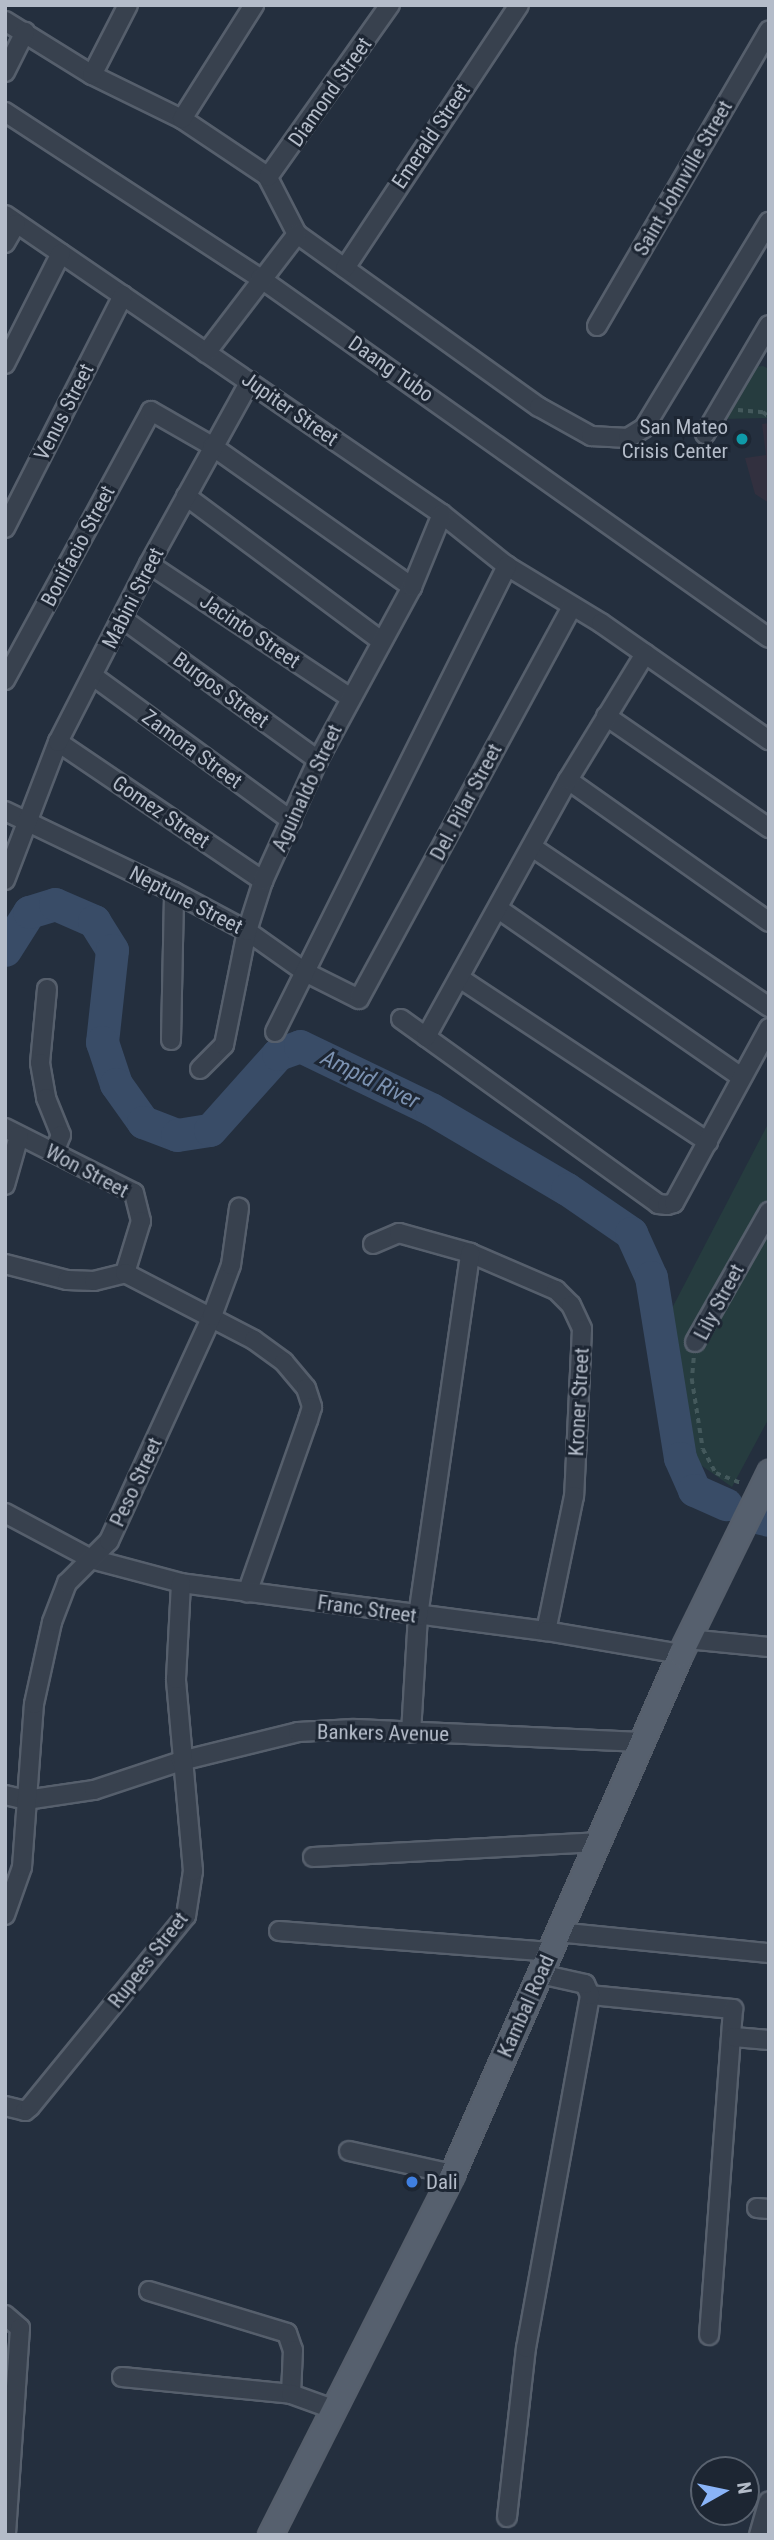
<!DOCTYPE html>
<html>
<head>
<meta charset="utf-8">
<style>
  body { margin:0 }
  #map { position:relative; width:774px; height:2540px; overflow:hidden; background:#242f3e; font-family:"Roboto Condensed",sans-serif }
  div>[style] { position:absolute }
  .medical>* { inset:0; background:#32303f }
  .green>* { inset:0; background:#263c3f }
  .river>* { height:33px; margin:-16.5px; padding:0 16.5px; transform-origin:16.5px; border-radius:16.5px; background:#394c67 }
  .path>* { height:3.5px; margin-top:-1.75px; transform-origin:0; background:repeating-linear-gradient(90deg,#44595c 0 5px,transparent 0 10px) }
  .roads { filter:drop-shadow(2px 0 #565f6c) drop-shadow(-2px 0 #565f6c) drop-shadow(0 2px #565f6c) drop-shadow(0 -2px #565f6c) }
  .minor>* { height:18px; margin:-9px; padding:0 9px; transform-origin:9px; border-radius:9px; background:#38414e }
  .major>* { height:23px; margin:-11.5px; padding:0 11.5px; transform-origin:11.5px; border-radius:11.5px; background:#56606e }
  .dots>* { width:19px; height:19px; translate:-50% -50%; box-sizing:border-box; border:4px solid #1d2633; border-radius:50% }
  span { translate:-50% -50%; white-space:nowrap; text-align:center; line-height:1.15; -webkit-text-stroke:6px #1d2633; paint-order:stroke }
  .street-label { font-size:21px; color:#b4bcc9 }
  .poi-label { font-size:21px; color:#b4bcc9 }
  .right { translate:-100% -50%; text-align:right }
  .left { translate:0 -50%; text-align:left }
  .water-label { font-size:23px; color:#7c92b1; font-style:italic }
  .frame { position:absolute; inset:0; border:7px solid #b4bcc9; pointer-events:none }
  .north { position:absolute; left:690px; top:2456px; width:70px; height:70px; box-sizing:border-box; background:#1d2633; border:2px solid #59626f; border-radius:50%; rotate:81deg; font-size:19px; font-weight:700; line-height:28px; text-align:center; color:#b4bcc9 }
  .north::after { content:''; display:block; margin:auto; width:24px; height:32px; background:#8ab4f8; clip-path:polygon(50% 0,100% 100%,50% 72%,0 100%) }
</style>
</head>
<body>
<div id="map">
  <div class="medical">
    <div style="clip-path:polygon(769px 423px,769px 503px,755px 494px,745px 458px,766px 455px,762px 424px)"></div>
  </div>
  <div class="green">
    <div style="clip-path:polygon(763px 366px,769px 369px,769px 418px,723px 419px,753px 367px)"></div>
    <div style="clip-path:polygon(769px 1122px,769px 1418px,732px 1487px,688px 1456px,669px 1314px)"></div>
  </div>
  <div class="river">
    <div style="left:5px;top:950px;width:45px;rotate:-57.7deg"></div>
    <div style="left:29px;top:912px;width:27px;rotate:-17deg"></div>
    <div style="left:55px;top:904px;width:43px;rotate:23.6deg"></div>
    <div style="left:94px;top:921px;width:34px;rotate:58deg"></div>
    <div style="left:112px;top:950px;width:93px;rotate:96.2deg"></div>
    <div style="left:102px;top:1042px;width:44px;rotate:71.6deg"></div>
    <div style="left:116px;top:1084px;width:47px;rotate:54.6deg"></div>
    <div style="left:143px;top:1122px;width:36px;rotate:21deg"></div>
    <div style="left:177px;top:1135px;width:33px;rotate:-9deg"></div>
    <div style="left:210px;top:1130px;width:102px;rotate:-48.2deg"></div>
    <div style="left:278px;top:1054px;width:23px;rotate:-20deg"></div>
    <div style="left:300px;top:1046px;width:145px;rotate:25.7deg"></div>
    <div style="left:431px;top:1109px;width:158px;rotate:30.5deg"></div>
    <div style="left:567px;top:1189px;width:78px;rotate:34.5deg"></div>
    <div style="left:631px;top:1233px;width:48px;rotate:65.6deg"></div>
    <div style="left:651px;top:1277px;width:183px;rotate:80.9deg"></div>
    <div style="left:680px;top:1458px;width:35px;rotate:66deg"></div>
    <div style="left:694px;top:1490px;width:35px;rotate:24deg"></div>
    <div style="left:752px;top:1516px;width:17px;rotate:13deg"></div>
  </div>
  <div class="path">
    <div style="left:738px;top:410px;width:25px;rotate:5deg"></div>
    <div style="left:763px;top:412px;width:8px;rotate:40deg"></div>
    <div style="left:694px;top:1358px;width:21px;rotate:95deg"></div>
    <div style="left:692px;top:1379px;width:71px;rotate:81.1deg"></div>
    <div style="left:703px;top:1449px;width:27px;rotate:62deg"></div>
    <div style="left:716px;top:1473px;width:27px;rotate:22deg"></div>
  </div>
  <div class="roads">
    <div class="minor">
      <div style="left:5px;top:21px;width:102px;rotate:31.8deg"></div>
      <div style="left:92px;top:75px;width:100px;rotate:26.1deg"></div>
      <div style="left:182px;top:119px;width:102px;rotate:33.8deg"></div>
      <div style="left:267px;top:176px;width:65px;rotate:62.7deg"></div>
      <div style="left:297px;top:234px;width:297px;rotate:35.6deg"></div>
      <div style="left:539px;top:407px;width:60px;rotate:29.1deg"></div>
      <div style="left:591px;top:436px;width:37px;rotate:3deg"></div>
      <div style="left:628px;top:438px;width:19px;rotate:-32deg"></div>
      <div style="left:644px;top:428px;width:241px;rotate:-58.8deg"></div>
      <div style="left:5px;top:72px;width:45px;rotate:-63.4deg"></div>
      <div style="left:92px;top:75px;width:79px;rotate:-62.8deg"></div>
      <div style="left:5px;top:112px;width:304px;rotate:33.1deg"></div>
      <div style="left:260px;top:278px;width:623px;rotate:35.27deg"></div>
      <div style="left:182px;top:119px;width:135px;rotate:-57.7deg"></div>
      <div style="left:268px;top:177px;width:211px;rotate:-54.7deg"></div>
      <div style="left:5px;top:215px;width:529px;rotate:34.38deg"></div>
      <div style="left:442px;top:514px;width:83px;rotate:38.7deg"></div>
      <div style="left:507px;top:566px;width:110px;rotate:31.2deg"></div>
      <div style="left:601px;top:623px;width:205px;rotate:34.9deg"></div>
      <div style="left:5px;top:243px;width:22px;rotate:-60deg"></div>
      <div style="left:345px;top:268px;width:315px;rotate:-56.5deg"></div>
      <div style="left:597px;top:326px;width:342px;rotate:-59.8deg"></div>
      <div style="left:206px;top:353px;width:150px;rotate:-52.6deg"></div>
      <div style="left:5px;top:364px;width:124px;rotate:-63.2deg"></div>
      <div style="left:705px;top:434px;width:126px;rotate:-59.6deg"></div>
      <div style="left:186px;top:496px;width:242px;rotate:36.6deg"></div>
      <div style="left:5px;top:528px;width:261px;rotate:-63.1deg"></div>
      <div style="left:149px;top:564px;width:242px;rotate:33.6deg"></div>
      <div style="left:123px;top:619px;width:241px;rotate:35.9deg"></div>
      <div style="left:93px;top:676px;width:246px;rotate:36.1deg"></div>
      <div style="left:5px;top:680px;width:306px;rotate:-61.5deg"></div>
      <div style="left:151px;top:411px;width:70px;rotate:29.8deg"></div>
      <div style="left:212px;top:446px;width:245px;rotate:35.2deg"></div>
      <div style="left:606px;top:716px;width:198px;rotate:34.5deg"></div>
      <div style="left:58px;top:742px;width:248px;rotate:34.1deg"></div>
      <div style="left:568px;top:780px;width:246px;rotate:35.2deg"></div>
      <div style="left:5px;top:811px;width:187px;rotate:25.6deg"></div>
      <div style="left:174px;top:892px;width:83px;rotate:28.1deg"></div>
      <div style="left:247px;top:931px;width:71px;rotate:35.3deg"></div>
      <div style="left:305px;top:972px;width:60px;rotate:26.6deg"></div>
      <div style="left:359px;top:999px;width:447px;rotate:-61.5deg"></div>
      <div style="left:532px;top:847px;width:286px;rotate:34deg"></div>
      <div style="left:5px;top:880px;width:148px;rotate:-69deg"></div>
      <div style="left:58px;top:742px;width:200px;rotate:-62.9deg"></div>
      <div style="left:149px;top:564px;width:209px;rotate:-61.1deg"></div>
      <div style="left:500px;top:910px;width:292px;rotate:34.7deg"></div>
      <div style="left:461px;top:979px;width:296px;rotate:33.4deg"></div>
      <div style="left:47px;top:989px;width:74px;rotate:95.4deg"></div>
      <div style="left:40px;top:1063px;width:36px;rotate:80deg"></div>
      <div style="left:46px;top:1098px;width:40px;rotate:68deg"></div>
      <div style="left:61px;top:1135px;width:18px;rotate:112deg"></div>
      <div style="left:401px;top:1019px;width:317px;rotate:35.7deg"></div>
      <div style="left:658px;top:1204px;width:9px;rotate:6deg"></div>
      <div style="left:667px;top:1205px;width:7px;rotate:-16deg"></div>
      <div style="left:674px;top:1203px;width:199px;rotate:-61.5deg"></div>
      <div style="left:275px;top:1032px;width:521px;rotate:-63.53deg"></div>
      <div style="left:426px;top:1037px;width:294px;rotate:-61.1deg"></div>
      <div style="left:568px;top:780px;width:148px;rotate:-58.6deg"></div>
      <div style="left:171px;top:1040px;width:148px;rotate:-88.8deg"></div>
      <div style="left:200px;top:1069px;width:34px;rotate:-45deg"></div>
      <div style="left:224px;top:1045px;width:116px;rotate:-78.6deg"></div>
      <div style="left:247px;top:931px;width:52px;rotate:-72.3deg"></div>
      <div style="left:263px;top:881px;width:133px;rotate:-65.6deg"></div>
      <div style="left:318px;top:760px;width:197px;rotate:-61.5deg"></div>
      <div style="left:412px;top:587px;width:79px;rotate:-67.7deg"></div>
      <div style="left:5px;top:1128px;width:144px;rotate:26.7deg"></div>
      <div style="left:134px;top:1193px;width:29px;rotate:76deg"></div>
      <div style="left:141px;top:1221px;width:54px;rotate:107.1deg"></div>
      <div style="left:5px;top:1185px;width:51px;rotate:-74.1deg"></div>
      <div style="left:373px;top:1244px;width:28px;rotate:-23deg"></div>
      <div style="left:399px;top:1233px;width:74px;rotate:15.7deg"></div>
      <div style="left:470px;top:1253px;width:94px;rotate:23.3deg"></div>
      <div style="left:556px;top:1290px;width:21px;rotate:45deg"></div>
      <div style="left:571px;top:1305px;width:26px;rotate:65deg"></div>
      <div style="left:582px;top:1329px;width:167px;rotate:92.7deg"></div>
      <div style="left:574px;top:1496px;width:138px;rotate:101.7deg"></div>
      <div style="left:5px;top:1264px;width:64px;rotate:14.5deg"></div>
      <div style="left:67px;top:1280px;width:27px;rotate:2deg"></div>
      <div style="left:94px;top:1281px;width:32px;rotate:-14deg"></div>
      <div style="left:125px;top:1273px;width:145px;rotate:27.4deg"></div>
      <div style="left:254px;top:1340px;width:37px;rotate:36deg"></div>
      <div style="left:284px;top:1362px;width:34px;rotate:50deg"></div>
      <div style="left:306px;top:1388px;width:20px;rotate:72deg"></div>
      <div style="left:312px;top:1407px;width:14px;rotate:107deg"></div>
      <div style="left:308px;top:1420px;width:183px;rotate:109.4deg"></div>
      <div style="left:695px;top:1342px;width:150px;rotate:-60.4deg"></div>
      <div style="left:5px;top:1513px;width:98px;rotate:28.1deg"></div>
      <div style="left:91px;top:1559px;width:93px;rotate:14.9deg"></div>
      <div style="left:181px;top:1583px;width:368px;rotate:7.5deg"></div>
      <div style="left:546px;top:1631px;width:136px;rotate:9.7deg"></div>
      <div style="left:687px;top:1639px;width:82px;rotate:5.6deg"></div>
      <div style="left:411px;top:1733px;width:117px;rotate:-86.6deg"></div>
      <div style="left:418px;top:1616px;width:367px;rotate:-81.8deg"></div>
      <div style="left:5px;top:1795px;width:22px;rotate:13deg"></div>
      <div style="left:26px;top:1800px;width:69px;rotate:-8.4deg"></div>
      <div style="left:94px;top:1790px;width:92px;rotate:-18.4deg"></div>
      <div style="left:181px;top:1761px;width:121px;rotate:-13.9deg"></div>
      <div style="left:298px;top:1732px;width:56px;rotate:-3.1deg"></div>
      <div style="left:354px;top:1729px;width:289px;rotate:2.6deg"></div>
      <div style="left:313px;top:1857px;width:285px;rotate:-3deg"></div>
      <div style="left:5px;top:1915px;width:51px;rotate:-70.5deg"></div>
      <div style="left:22px;top:1867px;width:163px;rotate:-85.8deg"></div>
      <div style="left:34px;top:1704px;width:84px;rotate:-77.6deg"></div>
      <div style="left:52px;top:1622px;width:42px;rotate:-69deg"></div>
      <div style="left:67px;top:1583px;width:59px;rotate:-45deg"></div>
      <div style="left:109px;top:1541px;width:247px;rotate:-65.4deg"></div>
      <div style="left:212px;top:1316px;width:54px;rotate:-69.6deg"></div>
      <div style="left:231px;top:1265px;width:58px;rotate:-82deg"></div>
      <div style="left:279px;top:1931px;width:272px;rotate:4.4deg"></div>
      <div style="left:557px;top:1932px;width:213px;rotate:5.7deg"></div>
      <div style="left:590px;top:1995px;width:144px;rotate:5.6deg"></div>
      <div style="left:733px;top:2009px;width:327px;rotate:94.2deg"></div>
      <div style="left:734px;top:2037px;width:35px;rotate:5deg"></div>
      <div style="left:5px;top:2106px;width:21px;rotate:14deg"></div>
      <div style="left:25px;top:2111px;width:6px;rotate:-39deg"></div>
      <div style="left:30px;top:2107px;width:247px;rotate:-50.8deg"></div>
      <div style="left:186px;top:1916px;width:46px;rotate:-81.2deg"></div>
      <div style="left:193px;top:1871px;width:193px;rotate:-95.1deg"></div>
      <div style="left:176px;top:1679px;width:96px;rotate:-87deg"></div>
      <div style="left:349px;top:2151px;width:106px;rotate:12.6deg"></div>
      <div style="left:757px;top:2208px;width:12px;rotate:5deg"></div>
      <div style="left:149px;top:2291px;width:144px;rotate:16.9deg"></div>
      <div style="left:287px;top:2333px;width:18px;rotate:71deg"></div>
      <div style="left:293px;top:2350px;width:44px;rotate:92.6deg"></div>
      <div style="left:5px;top:2315px;width:20px;rotate:41deg"></div>
      <div style="left:20px;top:2328px;width:207px;rotate:93.9deg"></div>
      <div style="left:122px;top:2377px;width:170px;rotate:5.7deg"></div>
      <div style="left:291px;top:2394px;width:45px;rotate:19.7deg"></div>
      <div style="left:507px;top:2517px;width:170px;rotate:-83.6deg"></div>
      <div style="left:526px;top:2348px;width:359px;rotate:-79.7deg"></div>
      <div style="left:590px;top:1995px;width:12px;rotate:-114deg"></div>
      <div style="left:585px;top:1984px;width:46px;rotate:-167.5deg"></div>
      <div style="left:759px;top:2535px;width:35px;rotate:-74deg"></div>
    </div>
    <div class="major">
      <div style="left:270px;top:2535px;width:404px;rotate:-63.2deg"></div>
      <div style="left:452px;top:2174px;width:568px;rotate:-66.32deg"></div>
      <div style="left:680px;top:1654px;width:203px;rotate:-63.9deg"></div>
    </div>
  </div>
  <div class="dots">
    <div style="left:742px;top:439px;background:#0f9aa8"></div>
    <div style="left:412px;top:2182px;background:#3f7fe0"></div>
  </div>
  <div class="street-label">
    <span style="left:330px;top:92px;rotate:-55deg">Diamond Street</span>
    <span style="left:431px;top:136px;rotate:-56deg">Emerald Street</span>
    <span style="left:683px;top:178px;rotate:-60deg">Saint Johnville Street</span>
    <span style="left:391px;top:369px;rotate:35deg">Daang Tubo</span>
    <span style="left:290px;top:409px;rotate:35deg">Jupiter Street</span>
    <span style="left:64px;top:412px;rotate:-63deg">Venus Street</span>
    <span style="left:78px;top:546px;rotate:-62deg">Bonifacio Street</span>
    <span style="left:133px;top:598px;rotate:-63deg">Mabini Street</span>
    <span style="left:250px;top:631px;rotate:34deg">Jacinto Street</span>
    <span style="left:221px;top:690px;rotate:36deg">Burgos Street</span>
    <span style="left:192px;top:749px;rotate:36deg">Zamora Street</span>
    <span style="left:307px;top:788px;rotate:-65deg">Aguinaldo Street</span>
    <span style="left:466px;top:802px;rotate:-62deg">Del. Pilar Street</span>
    <span style="left:161px;top:812px;rotate:34deg">Gomez Street</span>
    <span style="left:186px;top:900px;rotate:27deg">Neptune Street</span>
    <span style="left:87px;top:1171px;rotate:28deg">Won Street</span>
    <span style="left:719px;top:1302px;rotate:-62deg">Lily Street</span>
    <span style="left:579px;top:1402px;rotate:-87deg">Kroner Street</span>
    <span style="left:136px;top:1482px;rotate:-65deg">Peso Street</span>
    <span style="left:367px;top:1609px;rotate:8deg">Franc Street</span>
    <span style="left:383px;top:1733px;rotate:1deg">Bankers Avenue</span>
    <span style="left:148px;top:1960px;rotate:-52deg">Rupees Street</span>
    <span style="left:526px;top:2006px;rotate:-66deg">Kambal Road</span>
  </div>
  <div class="poi-label">
    <span class="right" style="left:728px;top:439px">San Mateo<br>Crisis Center</span>
    <span class="left" style="left:426px;top:2182px">Dali</span>
  </div>
  <div class="water-label">
    <span style="left:370px;top:1080px;rotate:26deg">Ampid River</span>
  </div>
  <div class="frame"></div>
  <div class="north">N</div>
</div>
</body>
</html>
